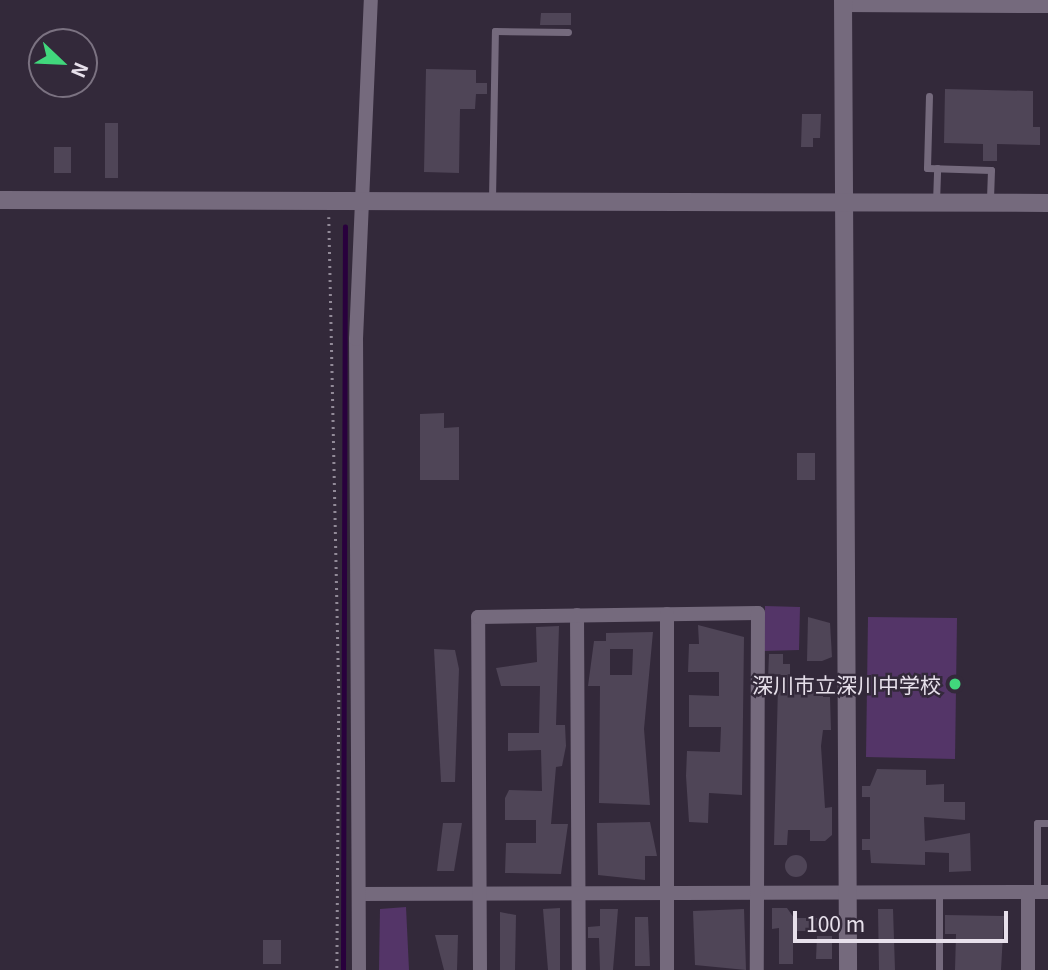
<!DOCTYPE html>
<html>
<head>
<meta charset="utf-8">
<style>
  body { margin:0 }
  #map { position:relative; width:1048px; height:970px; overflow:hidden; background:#33293a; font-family:Georgia,"Noto Sans JP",serif }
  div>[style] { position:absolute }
  .green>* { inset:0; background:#543568 }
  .stream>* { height:4.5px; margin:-2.25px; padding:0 2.25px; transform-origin:2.25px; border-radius:2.25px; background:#29003d }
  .building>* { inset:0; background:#4f4557 }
  .round { border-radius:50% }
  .path>* { height:2.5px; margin-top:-1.25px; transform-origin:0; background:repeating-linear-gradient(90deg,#928a98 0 2px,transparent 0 7px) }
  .service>* { height:7px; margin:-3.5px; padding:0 3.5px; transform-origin:3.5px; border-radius:3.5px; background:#756a7d }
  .minor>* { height:14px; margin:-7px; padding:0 7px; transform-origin:7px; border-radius:7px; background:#756a7d }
  .tertiary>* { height:18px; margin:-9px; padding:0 9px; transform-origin:9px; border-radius:9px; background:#756a7d }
  .dots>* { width:19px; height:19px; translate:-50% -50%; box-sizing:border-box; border:4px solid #33293a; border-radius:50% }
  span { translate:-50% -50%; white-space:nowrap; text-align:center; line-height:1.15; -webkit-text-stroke:5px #33293a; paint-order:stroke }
  .poi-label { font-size:21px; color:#e7e0eb }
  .right { translate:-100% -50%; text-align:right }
  .north { position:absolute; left:28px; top:28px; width:70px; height:70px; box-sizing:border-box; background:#33293a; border:2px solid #7b7281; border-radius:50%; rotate:113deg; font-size:19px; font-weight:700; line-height:28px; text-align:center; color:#e7e0eb }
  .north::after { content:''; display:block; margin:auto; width:24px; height:32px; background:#41d77c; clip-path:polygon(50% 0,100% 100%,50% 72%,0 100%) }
  .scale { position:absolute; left:793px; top:911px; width:215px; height:32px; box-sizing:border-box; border:4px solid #e7e0eb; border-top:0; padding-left:9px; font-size:21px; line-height:24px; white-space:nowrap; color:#e7e0eb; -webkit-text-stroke:5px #33293a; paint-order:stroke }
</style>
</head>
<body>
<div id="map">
  <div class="green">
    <div style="clip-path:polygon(765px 606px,800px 607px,799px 650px,764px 651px)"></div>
    <div style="clip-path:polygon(868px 617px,957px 618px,955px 759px,866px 757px)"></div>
    <div style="clip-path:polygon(406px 907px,409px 970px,379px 970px,380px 909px)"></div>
  </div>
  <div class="stream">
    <div style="left:343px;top:970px;width:743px;rotate:-89.85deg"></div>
  </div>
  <div class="building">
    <div style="clip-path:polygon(541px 13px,571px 13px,571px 25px,540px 25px)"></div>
    <div style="clip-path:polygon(426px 69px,476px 70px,476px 83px,487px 83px,487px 94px,476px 94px,475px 109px,460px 109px,459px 173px,424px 172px)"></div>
    <div style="clip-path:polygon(945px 89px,1033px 91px,1033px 127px,1040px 127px,1040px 145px,997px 144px,997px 161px,983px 161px,983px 144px,944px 143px)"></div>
    <div style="clip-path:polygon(802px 114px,821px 114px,820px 138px,813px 138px,813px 147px,801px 147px)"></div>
    <div style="clip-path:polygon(105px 123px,118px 123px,118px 178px,105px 178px)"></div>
    <div style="clip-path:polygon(54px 147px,71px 147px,71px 173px,54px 173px)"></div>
    <div style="clip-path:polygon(444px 413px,444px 428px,459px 427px,459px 480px,420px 480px,420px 414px)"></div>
    <div style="clip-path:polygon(797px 453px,815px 453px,815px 480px,797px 480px)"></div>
    <div style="clip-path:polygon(808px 617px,830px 623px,832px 657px,822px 661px,807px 661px)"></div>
    <div style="clip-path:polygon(698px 625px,744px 637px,742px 795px,709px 793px,708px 823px,689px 822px,686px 776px,687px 751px,720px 752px,721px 727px,689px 727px,689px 695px,719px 696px,719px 672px,688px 672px,689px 644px,699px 644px)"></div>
    <div style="clip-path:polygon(559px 626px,556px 725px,565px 725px,566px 746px,562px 766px,556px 767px,551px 824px,568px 824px,561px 874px,505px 873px,506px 843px,536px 843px,536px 820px,505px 820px,505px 798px,509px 790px,542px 791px,541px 750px,508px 751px,508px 733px,539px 733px,540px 686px,501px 686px,496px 668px,537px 662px,536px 627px)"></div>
    <div style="clip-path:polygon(evenodd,653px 632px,644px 729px,650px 805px,599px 803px,600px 686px,588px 686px,594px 641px,606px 641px,606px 633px,653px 632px,610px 649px,633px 649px,632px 675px,610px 675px,610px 649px)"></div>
    <div style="clip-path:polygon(434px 649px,455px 650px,459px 669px,455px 782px,441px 782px)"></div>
    <div style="clip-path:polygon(769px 654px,783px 654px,783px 664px,790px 664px,790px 690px,823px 690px,823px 697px,830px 697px,831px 730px,823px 730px,821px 746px,825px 808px,832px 807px,832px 835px,825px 841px,810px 841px,810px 830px,788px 830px,787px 845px,774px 845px,778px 686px,768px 679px)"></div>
    <div style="clip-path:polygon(877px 769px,926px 770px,926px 785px,944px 784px,944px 802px,965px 802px,965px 820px,924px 817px,925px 841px,970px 833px,971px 871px,949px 872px,949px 853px,925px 852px,925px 865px,871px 863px,870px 850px,862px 850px,862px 839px,870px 839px,870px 797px,862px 797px,862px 786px,870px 786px)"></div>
    <div style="clip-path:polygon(650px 822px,657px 856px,645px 856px,645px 880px,598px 875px,597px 823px)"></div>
    <div style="clip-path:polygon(443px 823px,462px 823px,454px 871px,437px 871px)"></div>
    <div class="round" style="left:785px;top:855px;width:22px;height:22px"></div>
    <div style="clip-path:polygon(560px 908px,560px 970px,548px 970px,543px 909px)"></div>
    <div style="clip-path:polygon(772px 908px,787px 908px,794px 918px,826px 918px,826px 931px,793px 931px,793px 964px,779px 964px,779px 928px,772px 929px)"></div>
    <div style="clip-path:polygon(600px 909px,618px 909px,613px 970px,600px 970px,599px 938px,588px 938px,588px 927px,600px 926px)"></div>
    <div style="clip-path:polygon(744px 909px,746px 970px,695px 965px,693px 911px)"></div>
    <div style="clip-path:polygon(878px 909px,893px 909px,895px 970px,879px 970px)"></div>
    <div style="clip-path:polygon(500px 912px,516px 915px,515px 970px,500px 970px)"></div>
    <div style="clip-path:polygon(945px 915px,1004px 916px,1001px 970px,955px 970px,956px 934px,945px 934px)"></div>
    <div style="clip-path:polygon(635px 917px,648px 917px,650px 966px,635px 966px)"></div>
    <div style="clip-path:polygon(435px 935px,458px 935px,457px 970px,444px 970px)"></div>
    <div style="clip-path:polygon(817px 936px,832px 936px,832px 959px,816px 959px)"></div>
    <div style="clip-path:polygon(263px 940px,281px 940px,281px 964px,263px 964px)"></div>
  </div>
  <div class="path">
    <div style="left:329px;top:217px;width:483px;rotate:88.8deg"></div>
    <div style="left:339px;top:700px;width:270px;rotate:90.4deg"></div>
  </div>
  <div class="service">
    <div style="left:929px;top:96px;width:72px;rotate:91.6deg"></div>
    <div style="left:927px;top:168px;width:64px;rotate:1.8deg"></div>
    <div style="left:991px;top:170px;width:32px;rotate:92deg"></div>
    <div style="left:492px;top:199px;width:168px;rotate:-89deg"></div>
    <div style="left:495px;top:31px;width:73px;rotate:0.8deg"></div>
    <div style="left:936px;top:202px;width:34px;rotate:-88deg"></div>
    <div style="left:1037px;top:892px;width:69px;rotate:-90deg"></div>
    <div style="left:1037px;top:823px;width:11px"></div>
    <div style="left:939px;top:970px;width:78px;rotate:-90deg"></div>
  </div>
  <div class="minor">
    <div style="left:843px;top:5px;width:205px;rotate:0.3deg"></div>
    <div style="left:577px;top:615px;width:355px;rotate:89.7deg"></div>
    <div style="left:359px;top:894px;width:689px;rotate:-0.17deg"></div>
    <div style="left:359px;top:970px;width:631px;rotate:-90.27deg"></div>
    <div style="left:356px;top:339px;width:339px;rotate:-87.5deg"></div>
    <div style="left:480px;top:970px;width:353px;rotate:-90.3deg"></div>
    <div style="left:478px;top:617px;width:280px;rotate:-0.8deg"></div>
    <div style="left:758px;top:613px;width:357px;rotate:90.2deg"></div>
    <div style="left:667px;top:970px;width:356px;rotate:-90deg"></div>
    <div style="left:1028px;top:970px;width:78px;rotate:-90deg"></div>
  </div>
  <div class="tertiary">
    <div style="left:843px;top:0;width:970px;rotate:89.7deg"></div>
    <div style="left:0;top:200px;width:1048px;rotate:0.16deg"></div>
  </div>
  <div class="dots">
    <div style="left:955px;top:684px;background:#41d77c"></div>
  </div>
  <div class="poi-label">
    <span class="right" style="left:941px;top:684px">深川市立深川中学校</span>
  </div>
  <div class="north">N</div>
  <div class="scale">100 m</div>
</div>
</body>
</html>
